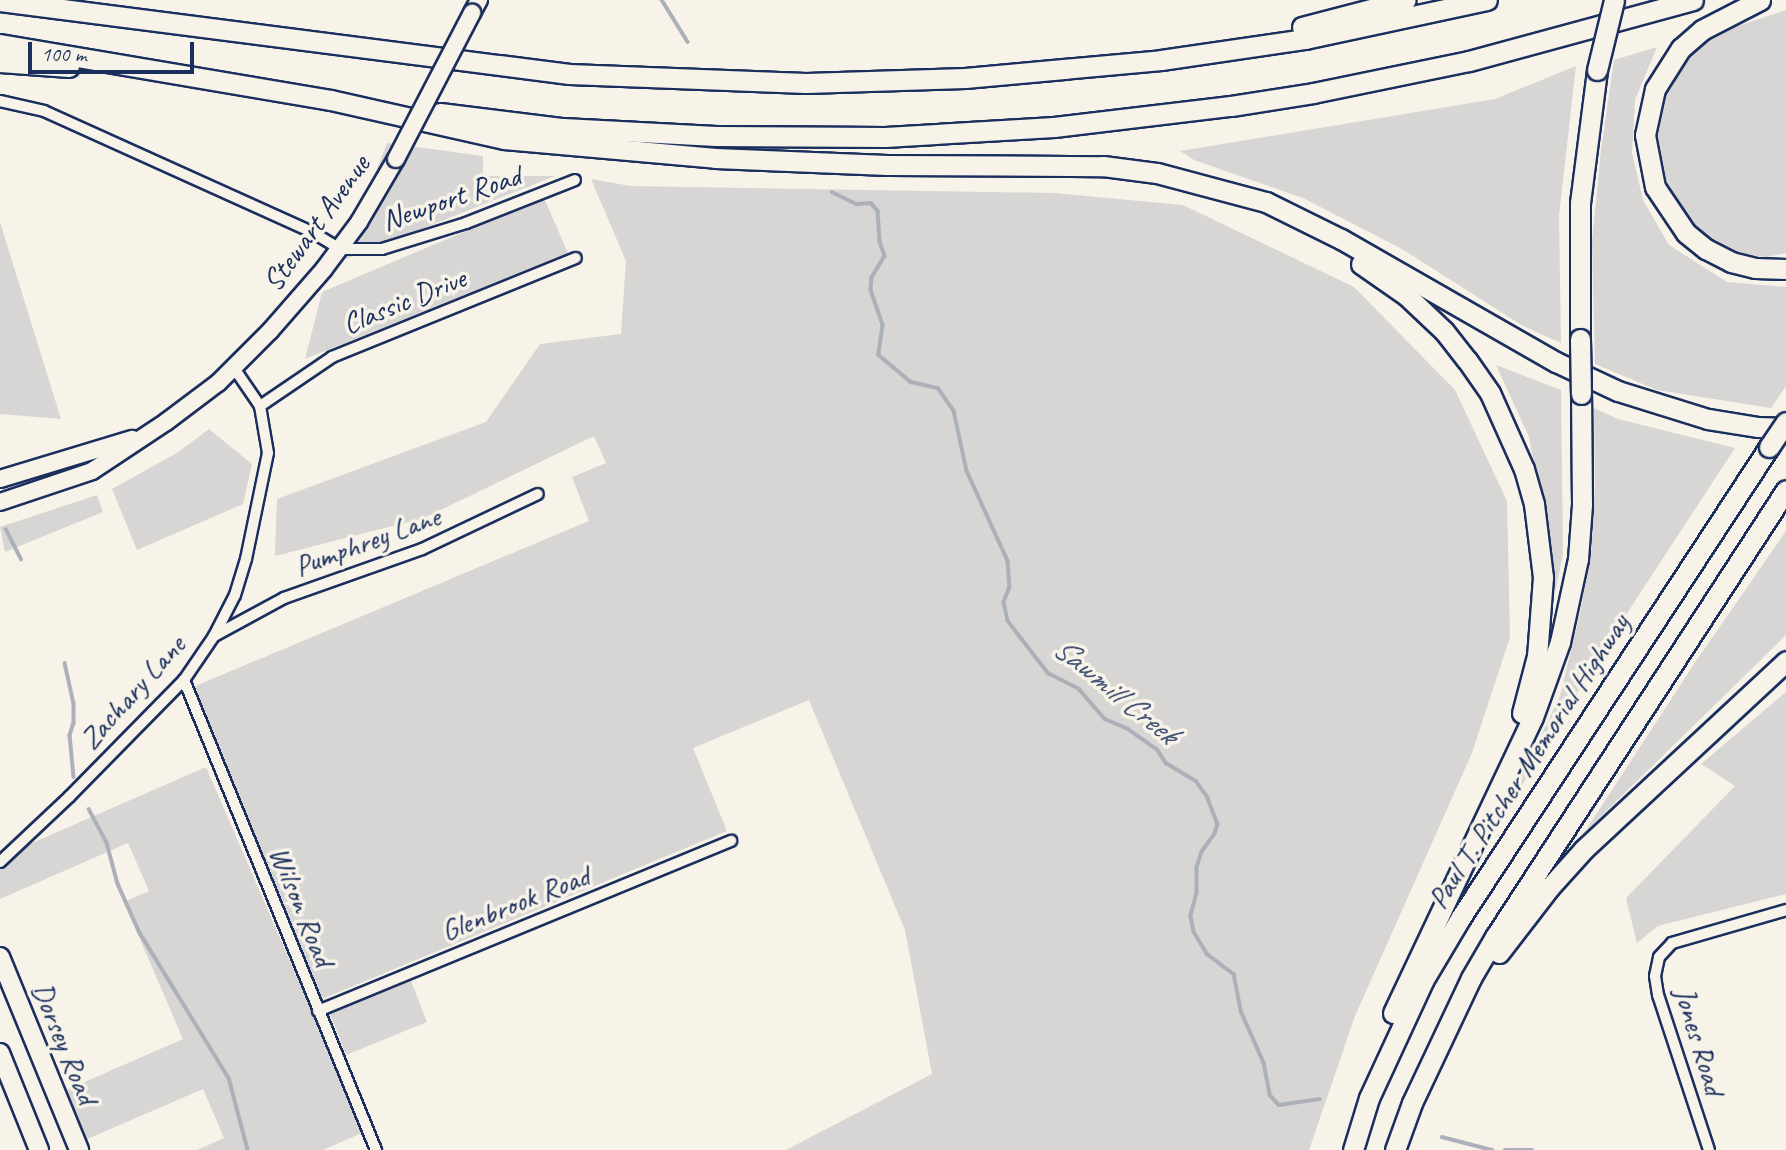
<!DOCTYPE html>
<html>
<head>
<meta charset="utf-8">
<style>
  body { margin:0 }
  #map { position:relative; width:1786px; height:1150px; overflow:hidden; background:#f7f3e8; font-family:Caveat,sans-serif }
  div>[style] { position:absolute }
  .green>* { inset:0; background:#d7d6d4 }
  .stream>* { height:3.5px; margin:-1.75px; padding:0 1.75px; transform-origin:1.75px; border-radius:1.75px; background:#acb0b9 }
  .roads { filter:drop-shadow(2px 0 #1b2f5e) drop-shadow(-2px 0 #1b2f5e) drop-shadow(0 2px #1b2f5e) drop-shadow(0 -2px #1b2f5e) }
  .street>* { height:10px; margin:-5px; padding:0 5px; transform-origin:5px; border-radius:5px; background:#f7f3e8 }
  .secondary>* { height:16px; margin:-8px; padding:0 8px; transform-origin:8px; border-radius:8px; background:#f7f3e8 }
  .primary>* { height:18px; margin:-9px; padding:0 9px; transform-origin:9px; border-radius:9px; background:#f7f3e8 }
  .highway>* { height:19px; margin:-9.5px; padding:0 9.5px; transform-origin:9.5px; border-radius:9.5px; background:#f7f3e8 }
  .bridges { filter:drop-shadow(2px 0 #1b2f5e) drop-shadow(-2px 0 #1b2f5e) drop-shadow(0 2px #1b2f5e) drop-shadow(0 -2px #1b2f5e) }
  .secondary-bridge>* { height:16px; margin:-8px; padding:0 8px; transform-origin:8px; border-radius:8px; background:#f7f3e8 }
  .highway-bridge>* { height:19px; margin:-9.5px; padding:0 9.5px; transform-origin:9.5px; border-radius:9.5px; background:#f7f3e8 }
  span { translate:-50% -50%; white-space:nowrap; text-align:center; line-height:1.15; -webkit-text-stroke:7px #f7f3e8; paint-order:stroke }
  .street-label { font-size:30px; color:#1b2f5e }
  .water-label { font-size:32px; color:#465679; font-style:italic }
  .scale { position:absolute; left:28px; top:42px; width:166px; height:32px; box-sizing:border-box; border:4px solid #1b2f5e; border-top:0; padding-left:9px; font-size:21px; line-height:24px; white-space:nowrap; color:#1b2f5e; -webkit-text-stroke:5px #f7f3e8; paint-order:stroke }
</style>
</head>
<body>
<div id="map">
  <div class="green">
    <div style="clip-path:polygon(1786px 10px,1786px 253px,1767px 257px,1744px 255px,1701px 233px,1682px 215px,1659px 168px,1655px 120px,1670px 79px,1685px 56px,1729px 29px)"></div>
    <div style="clip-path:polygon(1657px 47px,1635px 100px,1632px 153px,1643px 200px,1669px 245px,1727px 282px,1786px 287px,1786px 386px,1771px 408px,1657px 390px,1595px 364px,1592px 241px,1601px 150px,1614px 60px)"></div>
    <div style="clip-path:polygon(1576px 66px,1559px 215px,1561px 343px,1523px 326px,1402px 249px,1303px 198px,1194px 160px,1180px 151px,1495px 99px)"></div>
    <div style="clip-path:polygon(387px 143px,483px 156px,483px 176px,555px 176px,341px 261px)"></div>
    <div style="clip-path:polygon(591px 179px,631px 186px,1054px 193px,1183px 205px,1354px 287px,1455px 390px,1507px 501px,1510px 637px,1472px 753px,1355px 1016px,1309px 1150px,786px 1150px,932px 1074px,905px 930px,809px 700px,693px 748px,727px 831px,322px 999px,193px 687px,589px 521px,572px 477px,606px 463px,594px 436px,424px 518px,275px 556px,277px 499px,486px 422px,540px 344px,621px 334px,626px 261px)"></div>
    <div style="clip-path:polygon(544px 198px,568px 253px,305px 359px,322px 292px)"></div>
    <div style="clip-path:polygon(0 222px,61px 419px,0 414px)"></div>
    <div style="clip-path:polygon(1496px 365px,1561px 390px,1563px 554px,1552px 607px,1551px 552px,1529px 437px)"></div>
    <div style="clip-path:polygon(1594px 408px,1618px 419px,1735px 448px,1603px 650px,1497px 827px,1560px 696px,1581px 609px,1591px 555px,1595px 486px)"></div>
    <div style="clip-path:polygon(209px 429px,252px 464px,243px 504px,137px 550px,112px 489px,177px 453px)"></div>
    <div style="clip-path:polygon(97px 495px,103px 512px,5px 552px,0 527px)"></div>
    <div style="clip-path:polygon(1786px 531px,1786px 635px,1584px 833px,1694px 664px)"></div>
    <div style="clip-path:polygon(1786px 692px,1786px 894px,1658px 926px,1637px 943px,1626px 898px,1735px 786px,1701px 764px)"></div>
    <div style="clip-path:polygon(206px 767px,364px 1132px,323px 1150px,197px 1150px,224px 1138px,203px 1089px,85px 1140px,64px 1091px,183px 1039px,124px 902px,149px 891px,128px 843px,0 899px,0 857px)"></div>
    <div style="clip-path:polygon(411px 981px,427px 1022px,346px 1055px,330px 1014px)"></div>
  </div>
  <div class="stream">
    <div style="left:662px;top:0;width:49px;rotate:58.2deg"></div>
    <div style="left:832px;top:192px;width:28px;rotate:26deg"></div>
    <div style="left:857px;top:204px;width:14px;rotate:-4deg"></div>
    <div style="left:871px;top:203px;width:11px;rotate:49deg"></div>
    <div style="left:878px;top:211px;width:31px;rotate:86deg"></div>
    <div style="left:880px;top:242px;width:15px;rotate:70deg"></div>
    <div style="left:885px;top:256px;width:26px;rotate:121deg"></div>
    <div style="left:872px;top:278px;width:12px;rotate:95deg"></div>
    <div style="left:871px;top:290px;width:37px;rotate:71deg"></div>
    <div style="left:883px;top:325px;width:30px;rotate:98deg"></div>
    <div style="left:879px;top:355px;width:42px;rotate:40.2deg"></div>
    <div style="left:911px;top:382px;width:28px;rotate:13deg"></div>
    <div style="left:938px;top:388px;width:28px;rotate:55deg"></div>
    <div style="left:954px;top:411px;width:61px;rotate:77.8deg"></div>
    <div style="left:967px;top:471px;width:99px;rotate:65.5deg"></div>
    <div style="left:1008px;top:561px;width:26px;rotate:86deg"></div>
    <div style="left:1010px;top:587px;width:16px;rotate:112deg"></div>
    <div style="left:1004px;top:602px;width:19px;rotate:78deg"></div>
    <div style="left:1008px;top:621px;width:66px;rotate:52.4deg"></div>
    <div style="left:1048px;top:673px;width:35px;rotate:27deg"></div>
    <div style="left:1079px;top:689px;width:40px;rotate:49deg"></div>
    <div style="left:1105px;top:719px;width:25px;rotate:23deg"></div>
    <div style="left:1128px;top:729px;width:35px;rotate:35deg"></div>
    <div style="left:1157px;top:749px;width:17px;rotate:57deg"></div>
    <div style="left:1166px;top:763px;width:35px;rotate:31deg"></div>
    <div style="left:1196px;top:781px;width:19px;rotate:54deg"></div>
    <div style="left:1207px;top:796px;width:30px;rotate:69deg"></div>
    <div style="left:1218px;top:824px;width:10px;rotate:107deg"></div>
    <div style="left:1215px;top:834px;width:22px;rotate:126deg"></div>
    <div style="left:1202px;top:852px;width:16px;rotate:108deg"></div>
    <div style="left:1197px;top:867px;width:26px;rotate:90deg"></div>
    <div style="left:1197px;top:893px;width:24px;rotate:105deg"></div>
    <div style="left:1191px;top:916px;width:16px;rotate:79deg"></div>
    <div style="left:1194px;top:932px;width:26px;rotate:59deg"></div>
    <div style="left:1207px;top:954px;width:34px;rotate:37deg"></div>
    <div style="left:1234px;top:974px;width:38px;rotate:79deg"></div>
    <div style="left:1241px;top:1011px;width:57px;rotate:66.1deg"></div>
    <div style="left:1264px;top:1063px;width:33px;rotate:79deg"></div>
    <div style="left:1270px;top:1095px;width:13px;rotate:48deg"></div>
    <div style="left:1279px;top:1105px;width:41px;rotate:-8.3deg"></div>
    <div style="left:6px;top:529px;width:34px;rotate:63deg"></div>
    <div style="left:65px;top:663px;width:42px;rotate:77.6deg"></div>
    <div style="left:74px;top:704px;width:19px;rotate:90deg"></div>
    <div style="left:74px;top:723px;width:13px;rotate:108deg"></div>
    <div style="left:70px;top:735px;width:42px;rotate:84.6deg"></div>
    <div style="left:89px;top:809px;width:38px;rotate:62deg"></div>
    <div style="left:107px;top:843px;width:42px;rotate:75deg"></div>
    <div style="left:118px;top:884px;width:54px;rotate:65.8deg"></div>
    <div style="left:140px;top:933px;width:170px;rotate:58.5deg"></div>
    <div style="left:229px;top:1078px;width:74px;rotate:75.2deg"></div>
    <div style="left:1442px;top:1137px;width:52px;rotate:14.6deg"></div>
    <div style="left:1505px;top:1150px;width:27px"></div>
  </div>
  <div class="roads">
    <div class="street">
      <div style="left:0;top:101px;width:45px;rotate:12.8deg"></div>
      <div style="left:44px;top:111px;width:294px;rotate:24.3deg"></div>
      <div style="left:312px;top:232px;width:33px;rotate:31deg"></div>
      <div style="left:340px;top:249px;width:42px"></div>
      <div style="left:382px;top:249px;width:88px;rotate:-17.2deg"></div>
      <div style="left:466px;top:223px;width:117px;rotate:-21.5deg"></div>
      <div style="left:260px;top:406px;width:87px;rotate:-34.2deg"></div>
      <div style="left:332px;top:357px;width:263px;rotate:-22.1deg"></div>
      <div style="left:214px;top:636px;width:80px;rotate:-28.5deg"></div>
      <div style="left:284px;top:598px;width:146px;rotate:-19.5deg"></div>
      <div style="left:422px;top:549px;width:128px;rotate:-25.4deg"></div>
      <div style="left:184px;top:680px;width:508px;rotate:67.78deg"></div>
      <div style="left:0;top:862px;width:95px;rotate:-43.3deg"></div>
      <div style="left:69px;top:797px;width:164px;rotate:-45.5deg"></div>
      <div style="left:184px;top:680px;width:53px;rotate:-55.7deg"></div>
      <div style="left:214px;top:636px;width:46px;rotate:-62.9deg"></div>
      <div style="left:235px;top:595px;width:38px;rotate:-73deg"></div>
      <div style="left:246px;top:559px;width:108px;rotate:-78.3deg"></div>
      <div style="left:268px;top:453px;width:48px;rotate:-99.7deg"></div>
      <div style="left:260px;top:406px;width:46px;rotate:-124.4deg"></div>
      <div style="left:318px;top:1011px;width:447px;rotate:-22.4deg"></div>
      <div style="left:1709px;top:1150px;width:163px;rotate:-108.2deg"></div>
      <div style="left:1658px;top:995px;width:19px;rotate:-99deg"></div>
      <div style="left:1655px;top:976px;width:19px;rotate:-78deg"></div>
      <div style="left:1659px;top:957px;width:19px;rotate:-47deg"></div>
      <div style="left:1672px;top:943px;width:119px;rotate:-16.1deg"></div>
    </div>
    <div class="secondary">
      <div style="left:472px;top:13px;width:15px;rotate:-62deg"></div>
      <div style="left:0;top:479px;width:138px;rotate:-16.9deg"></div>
      <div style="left:0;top:502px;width:97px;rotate:-18.6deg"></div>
      <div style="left:92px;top:471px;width:89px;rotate:-33.5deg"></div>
      <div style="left:166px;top:422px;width:65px;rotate:-36.9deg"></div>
      <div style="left:218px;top:383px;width:74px;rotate:-45deg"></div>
      <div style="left:270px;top:331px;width:82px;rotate:-48.9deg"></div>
      <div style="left:324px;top:269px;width:59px;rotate:-53.3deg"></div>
      <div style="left:359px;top:222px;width:73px;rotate:-59.6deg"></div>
    </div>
    <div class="primary">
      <div style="left:0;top:957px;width:209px;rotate:67.7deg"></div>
      <div style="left:0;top:1053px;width:105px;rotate:68.1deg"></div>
    </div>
    <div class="highway">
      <div style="left:1760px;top:0;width:65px;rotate:152.7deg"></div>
      <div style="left:1702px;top:30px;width:28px;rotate:139deg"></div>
      <div style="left:1681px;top:48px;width:49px;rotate:122.4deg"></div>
      <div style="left:1655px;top:89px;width:47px;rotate:102.3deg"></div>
      <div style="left:1645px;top:135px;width:53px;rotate:79.1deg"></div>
      <div style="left:1655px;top:187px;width:55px;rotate:56deg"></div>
      <div style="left:1686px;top:233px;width:26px;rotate:39deg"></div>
      <div style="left:1706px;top:249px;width:28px;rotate:27deg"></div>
      <div style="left:1731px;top:262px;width:25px;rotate:14deg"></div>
      <div style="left:1755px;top:268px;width:31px;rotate:2deg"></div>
      <div style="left:0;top:1px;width:574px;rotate:7.31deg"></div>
      <div style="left:569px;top:74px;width:237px;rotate:2.2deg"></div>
      <div style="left:806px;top:83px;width:159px;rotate:-1.8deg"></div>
      <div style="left:965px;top:78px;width:197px;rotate:-5.2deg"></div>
      <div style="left:1161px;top:60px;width:146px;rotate:-8.3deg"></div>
      <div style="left:1305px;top:39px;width:186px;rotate:-12.1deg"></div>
      <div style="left:1302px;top:27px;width:107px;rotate:-14.6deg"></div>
      <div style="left:0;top:44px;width:336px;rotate:9.6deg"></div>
      <div style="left:331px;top:100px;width:177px;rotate:12.7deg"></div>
      <div style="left:504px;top:139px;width:212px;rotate:5.1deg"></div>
      <div style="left:715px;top:158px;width:172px;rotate:2.3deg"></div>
      <div style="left:887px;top:165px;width:216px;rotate:0.3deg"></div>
      <div style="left:1103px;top:166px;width:54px;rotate:7.4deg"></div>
      <div style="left:1157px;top:173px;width:113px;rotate:14.9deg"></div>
      <div style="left:1266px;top:202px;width:84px;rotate:26.3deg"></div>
      <div style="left:1341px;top:239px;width:248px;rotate:29.8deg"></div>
      <div style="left:1556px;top:362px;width:68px;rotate:25.1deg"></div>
      <div style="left:1618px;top:391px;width:94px;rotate:17.3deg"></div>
      <div style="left:1708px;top:419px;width:51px;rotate:9.1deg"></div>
      <div style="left:1758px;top:427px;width:28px;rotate:2deg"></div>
      <div style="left:0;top:62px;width:69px;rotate:4.1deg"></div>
      <div style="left:440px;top:113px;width:124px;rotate:7deg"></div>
      <div style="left:563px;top:128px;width:153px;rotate:3deg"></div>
      <div style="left:716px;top:136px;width:169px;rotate:0.3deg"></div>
      <div style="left:885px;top:137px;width:169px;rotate:-3.4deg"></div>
      <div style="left:1054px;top:127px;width:178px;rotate:-6.8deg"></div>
      <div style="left:1231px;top:106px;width:83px;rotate:-9deg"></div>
      <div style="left:1313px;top:93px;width:159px;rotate:-11.6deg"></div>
      <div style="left:1469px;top:61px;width:232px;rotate:-15.2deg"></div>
      <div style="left:1361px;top:264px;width:56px;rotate:34.8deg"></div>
      <div style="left:1407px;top:296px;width:51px;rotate:43.4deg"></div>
      <div style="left:1444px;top:331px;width:37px;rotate:52deg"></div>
      <div style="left:1467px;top:360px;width:40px;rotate:55.1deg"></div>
      <div style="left:1490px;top:393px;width:83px;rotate:65.9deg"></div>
      <div style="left:1524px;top:469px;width:36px;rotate:74deg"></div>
      <div style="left:1534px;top:504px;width:74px;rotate:83deg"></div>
      <div style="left:1543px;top:577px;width:79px;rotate:94.3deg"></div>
      <div style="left:1537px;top:656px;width:59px;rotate:104.7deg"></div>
      <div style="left:1580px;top:339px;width:136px;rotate:-90deg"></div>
      <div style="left:1580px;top:203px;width:134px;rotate:-82.7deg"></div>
      <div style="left:1499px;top:953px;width:82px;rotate:-52.4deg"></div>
      <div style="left:1549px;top:888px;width:52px;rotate:-48.1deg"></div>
      <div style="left:1584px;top:849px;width:276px;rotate:-42.9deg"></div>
      <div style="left:1393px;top:1013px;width:327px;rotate:-64.7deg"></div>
      <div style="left:1533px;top:717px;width:80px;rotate:-70.2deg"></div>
      <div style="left:1560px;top:642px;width:85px;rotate:-77.8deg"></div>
      <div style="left:1578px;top:559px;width:55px;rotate:-85.8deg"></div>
      <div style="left:1582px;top:504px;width:110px;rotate:-90.5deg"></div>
      <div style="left:1353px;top:1150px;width:54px;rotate:-72.9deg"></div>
      <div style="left:1369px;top:1098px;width:129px;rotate:-65.2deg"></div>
      <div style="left:1423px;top:981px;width:74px;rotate:-59.3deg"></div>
      <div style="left:1461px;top:917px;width:562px;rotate:-56.76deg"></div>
      <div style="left:1395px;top:1150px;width:50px;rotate:-70.1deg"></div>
      <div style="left:1412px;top:1103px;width:138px;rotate:-64.7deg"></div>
      <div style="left:1471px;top:978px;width:48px;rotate:-59.7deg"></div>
      <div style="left:1495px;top:937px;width:533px;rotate:-56.94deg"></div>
    </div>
  </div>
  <div class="bridges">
    <div class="secondary-bridge">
      <div style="left:396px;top:159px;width:165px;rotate:-62.5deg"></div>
    </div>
    <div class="highway-bridge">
      <div style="left:1597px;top:70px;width:72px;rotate:-76.3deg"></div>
      <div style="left:1580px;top:339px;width:55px;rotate:89deg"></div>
      <div style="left:1769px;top:447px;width:30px;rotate:-56deg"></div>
    </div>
  </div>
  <div class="street-label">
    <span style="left:451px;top:198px;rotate:-19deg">Newport Road</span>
    <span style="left:316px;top:223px;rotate:-54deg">Stewart Avenue</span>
    <span style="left:404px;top:301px;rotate:-22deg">Classic Drive</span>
    <span style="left:367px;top:541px;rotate:-20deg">Pumphrey Lane</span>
    <span style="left:132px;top:692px;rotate:-48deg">Zachary Lane</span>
    <span style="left:1528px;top:761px;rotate:-57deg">Paul T. Pitcher Memorial Highway</span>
    <span style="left:515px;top:903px;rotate:-22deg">Glenbrook Road</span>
    <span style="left:302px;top:906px;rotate:68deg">Wilson Road</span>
    <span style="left:1700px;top:1041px;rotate:73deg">Jones Road</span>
    <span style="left:65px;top:1043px;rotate:68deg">Dorsey Road</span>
  </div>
  <div class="water-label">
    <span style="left:1115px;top:691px;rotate:39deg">Sawmill Creek</span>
  </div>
  <div class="scale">100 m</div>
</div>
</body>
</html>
